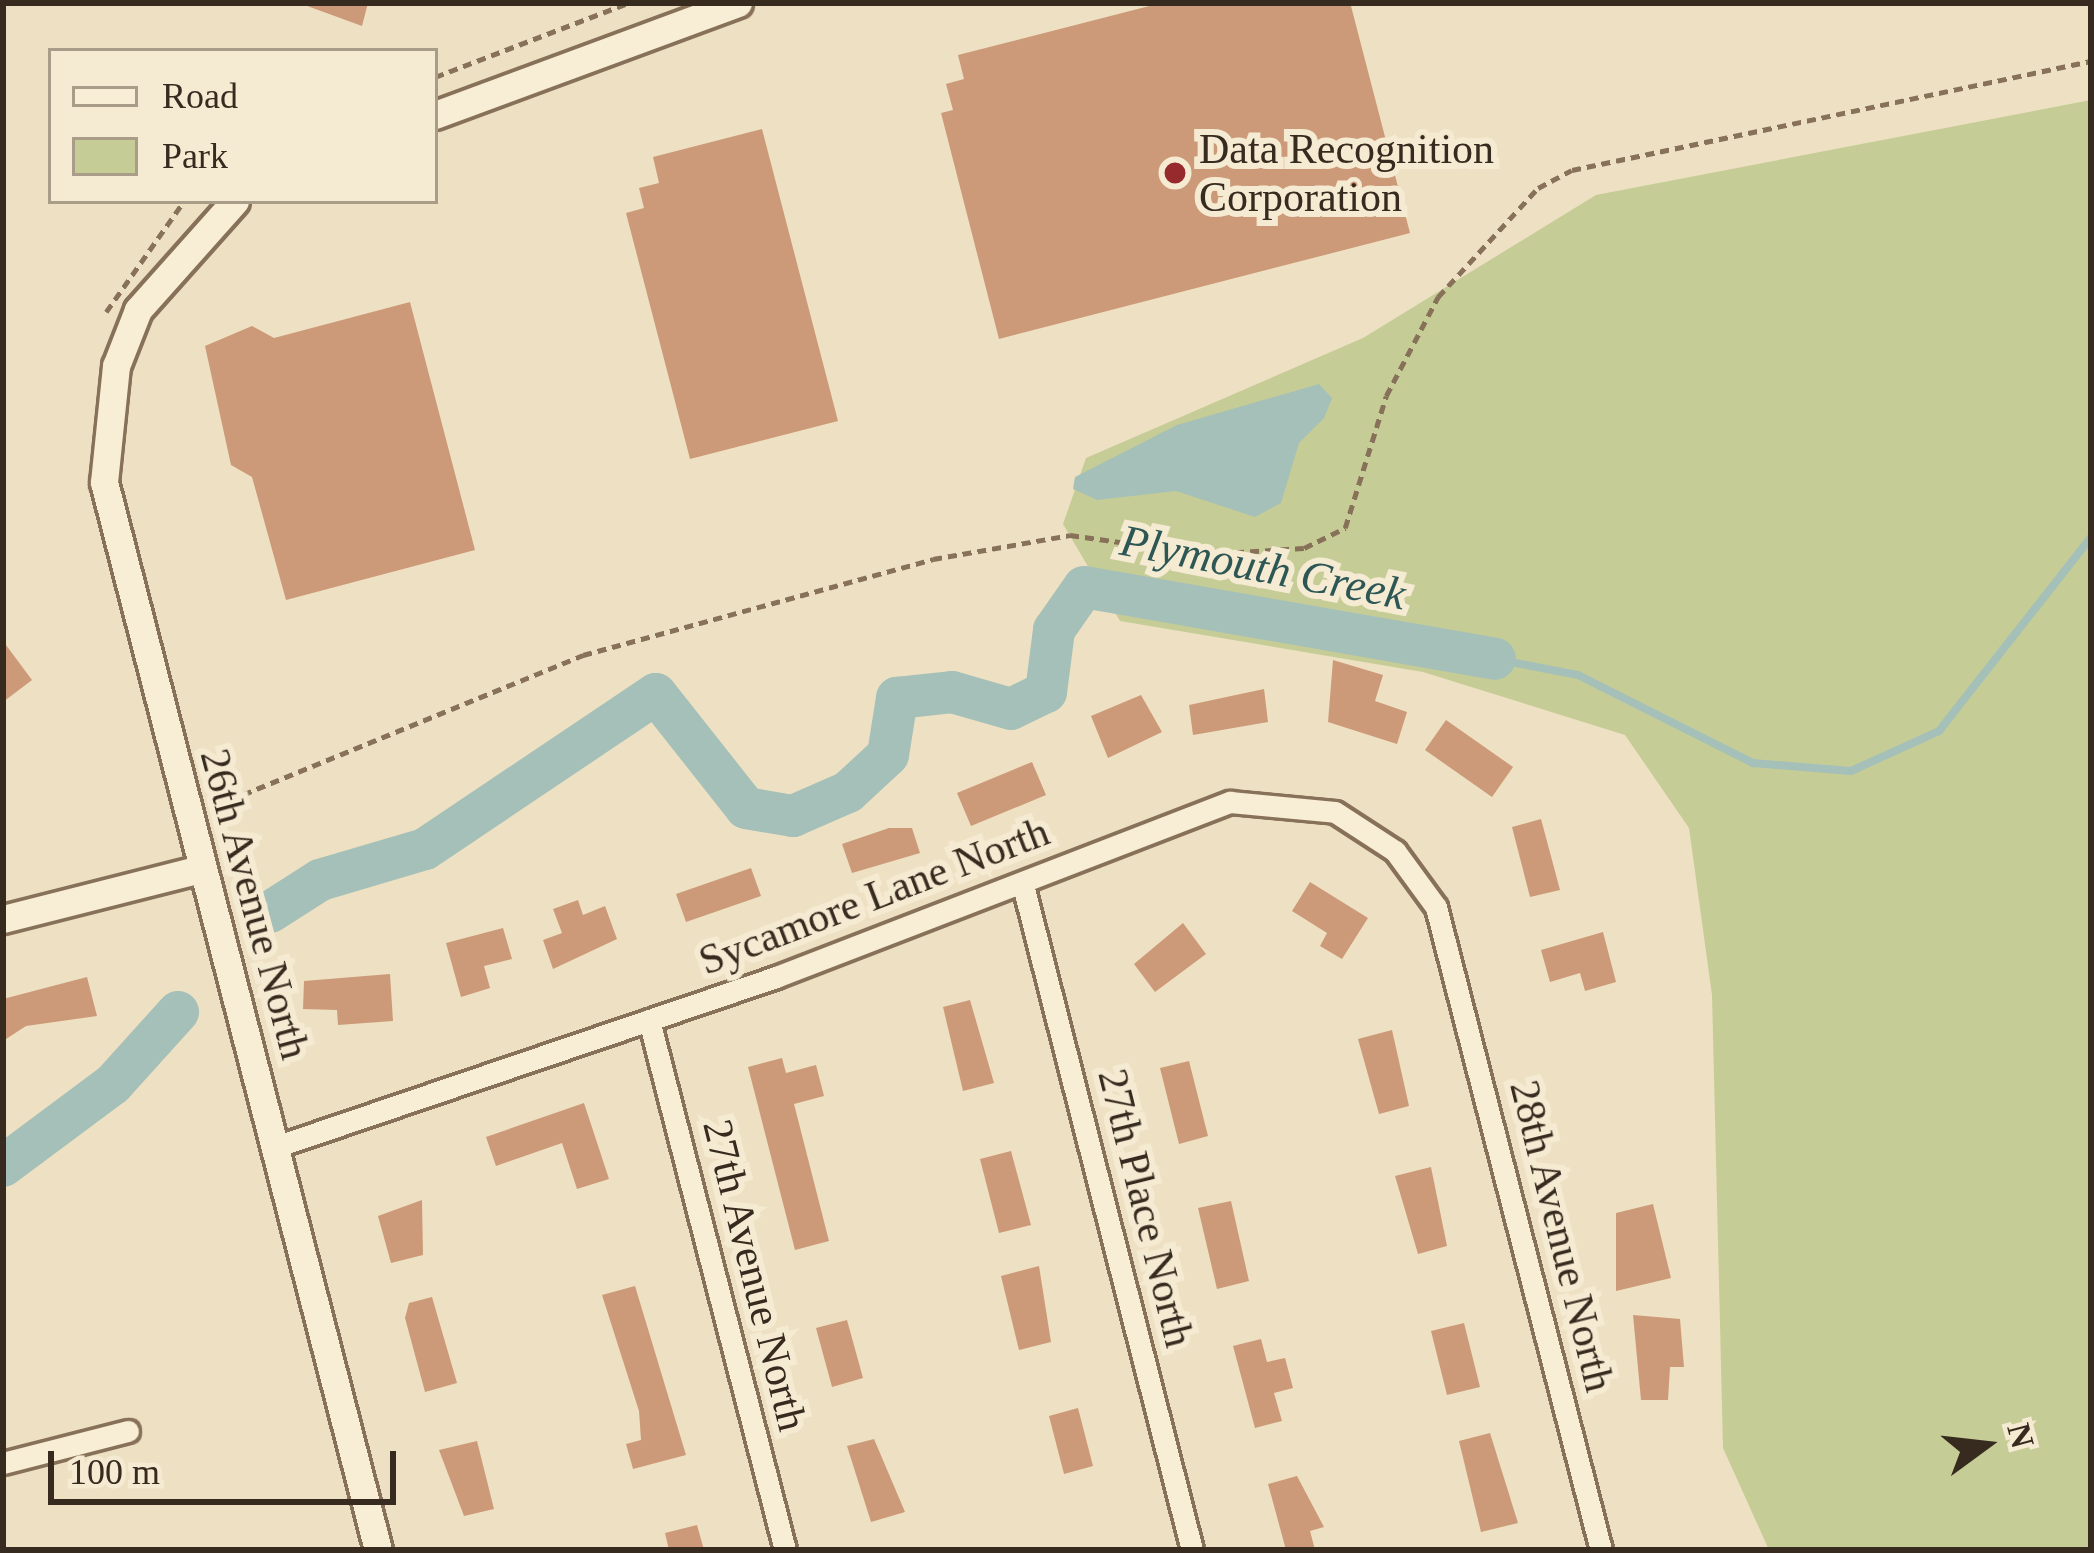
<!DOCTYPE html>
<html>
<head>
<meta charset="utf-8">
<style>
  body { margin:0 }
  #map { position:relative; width:2094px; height:1553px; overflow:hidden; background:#eee0c2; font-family:"Times New Roman",serif }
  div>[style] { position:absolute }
  .green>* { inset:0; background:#c6cc96 }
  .water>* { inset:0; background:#a4c0b8 }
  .stream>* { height:8px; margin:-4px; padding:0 4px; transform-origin:4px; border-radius:4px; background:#a4c0b8 }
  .river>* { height:42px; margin:-21px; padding:0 21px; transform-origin:21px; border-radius:21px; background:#a4c0b8 }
  .building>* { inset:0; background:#cc9a78 }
  .path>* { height:4.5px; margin-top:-2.25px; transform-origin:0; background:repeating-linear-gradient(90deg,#877159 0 9px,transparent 0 15px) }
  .roads { filter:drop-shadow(3px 0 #877159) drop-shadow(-3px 0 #877159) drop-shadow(0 3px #877159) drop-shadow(0 -3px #877159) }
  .street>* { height:21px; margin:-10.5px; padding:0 10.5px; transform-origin:10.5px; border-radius:10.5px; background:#f8edd5 }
  .secondary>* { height:27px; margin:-13.5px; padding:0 13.5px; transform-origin:13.5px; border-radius:13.5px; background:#f8edd5 }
  .dots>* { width:33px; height:33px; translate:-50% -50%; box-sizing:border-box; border:6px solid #f5ead2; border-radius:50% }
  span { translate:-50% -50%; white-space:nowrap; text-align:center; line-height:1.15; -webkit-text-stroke:12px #f5ead2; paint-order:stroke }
  .poi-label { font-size:42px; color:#372a1e }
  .left { translate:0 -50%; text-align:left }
  .street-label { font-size:42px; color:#372a1e }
  .water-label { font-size:45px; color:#2d5754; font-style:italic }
  .frame { position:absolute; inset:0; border:6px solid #372a1e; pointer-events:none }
  .legend { position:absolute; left:48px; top:48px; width:390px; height:156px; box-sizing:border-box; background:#f5ead2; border:3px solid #a99d8a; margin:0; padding:15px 21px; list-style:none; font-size:36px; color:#372a1e }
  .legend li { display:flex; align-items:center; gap:24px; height:60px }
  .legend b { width:60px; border:3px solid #a99d8a }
  .north { position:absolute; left:1926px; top:1385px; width:120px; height:120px; -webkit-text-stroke:9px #f5ead2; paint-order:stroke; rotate:75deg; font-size:33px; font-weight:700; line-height:48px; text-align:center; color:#372a1e }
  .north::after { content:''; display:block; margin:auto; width:42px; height:54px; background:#372a1e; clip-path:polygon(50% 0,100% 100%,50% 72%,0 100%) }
  .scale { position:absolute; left:48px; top:1451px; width:348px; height:54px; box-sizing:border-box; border:6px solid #372a1e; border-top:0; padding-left:15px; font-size:36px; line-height:42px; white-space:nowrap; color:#372a1e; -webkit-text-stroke:9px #f5ead2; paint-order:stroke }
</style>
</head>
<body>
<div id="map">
  <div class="green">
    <div style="clip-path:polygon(2091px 100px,2091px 1550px,1769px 1550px,1723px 1448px,1712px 995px,1689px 828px,1625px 735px,1423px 672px,1120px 621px,1063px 524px,1086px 458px,1363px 338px,1596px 195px)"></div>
  </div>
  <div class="water">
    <div style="clip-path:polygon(1319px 384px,1332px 398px,1324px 418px,1299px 443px,1281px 503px,1255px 517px,1176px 491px,1097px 500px,1073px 489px,1075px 477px,1177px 425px)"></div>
  </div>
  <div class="stream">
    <div style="left:1495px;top:659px;width:85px;rotate:10.9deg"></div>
    <div style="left:1578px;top:675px;width:196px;rotate:26.7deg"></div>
    <div style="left:1753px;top:763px;width:98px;rotate:4.7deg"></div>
    <div style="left:1851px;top:771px;width:97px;rotate:-24.4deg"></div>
    <div style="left:1939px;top:731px;width:246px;rotate:-51.9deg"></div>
  </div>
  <div class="river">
    <div style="left:270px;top:912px;width:59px;rotate:-32.6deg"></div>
    <div style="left:320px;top:880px;width:109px;rotate:-16.4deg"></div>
    <div style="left:425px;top:849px;width:278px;rotate:-33.9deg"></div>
    <div style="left:656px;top:694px;width:145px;rotate:51.7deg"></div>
    <div style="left:746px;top:808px;width:48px;rotate:9.7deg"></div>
    <div style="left:793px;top:816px;width:60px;rotate:-23.6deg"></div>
    <div style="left:848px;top:792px;width:54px;rotate:-42.8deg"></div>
    <div style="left:888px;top:755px;width:58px;rotate:-81deg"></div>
    <div style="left:897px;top:698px;width:55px;rotate:-6.2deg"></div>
    <div style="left:952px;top:692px;width:61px;rotate:16.1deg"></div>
    <div style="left:1011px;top:709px;width:39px;rotate:-26deg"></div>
    <div style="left:1046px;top:692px;width:63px;rotate:-82.6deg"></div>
    <div style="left:1054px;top:630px;width:52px;rotate:-55.1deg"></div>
    <div style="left:1084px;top:587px;width:417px;rotate:9.9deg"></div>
    <div style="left:3px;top:1166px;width:137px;rotate:-36.7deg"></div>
    <div style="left:113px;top:1084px;width:97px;rotate:-47.9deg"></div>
  </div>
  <div class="building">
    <div style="clip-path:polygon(299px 3px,368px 3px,362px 26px)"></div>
    <div style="clip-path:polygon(1161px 3px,1351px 6px,1410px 233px,999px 339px,941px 113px,953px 110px,946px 84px,964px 79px,958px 55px)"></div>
    <div style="clip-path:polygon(762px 129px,838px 421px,690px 459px,626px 213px,644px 208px,639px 188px,659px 183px,653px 157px)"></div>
    <div style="clip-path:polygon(410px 302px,475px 550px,286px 600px,252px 477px,231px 465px,205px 346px,252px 326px,274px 338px)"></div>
    <div style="clip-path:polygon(3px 641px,32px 680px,3px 702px)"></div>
    <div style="clip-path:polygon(1333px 660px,1383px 675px,1375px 701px,1407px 712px,1397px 744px,1328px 722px)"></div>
    <div style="clip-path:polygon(1264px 689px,1268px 722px,1193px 735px,1189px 705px)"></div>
    <div style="clip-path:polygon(1141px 695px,1162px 732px,1108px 758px,1091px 716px)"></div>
    <div style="clip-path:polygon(1446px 720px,1513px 767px,1492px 797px,1425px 750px)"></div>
    <div style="clip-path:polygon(1032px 762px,1046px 795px,971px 826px,957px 793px)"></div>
    <div style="clip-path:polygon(1541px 819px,1560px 890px,1530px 897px,1512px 827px)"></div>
    <div style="clip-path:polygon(889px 828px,912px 828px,920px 853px,852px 873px,842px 844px)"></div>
    <div style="clip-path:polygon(751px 868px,761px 896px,686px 922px,676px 894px)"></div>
    <div style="clip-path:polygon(1310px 882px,1368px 918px,1342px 959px,1320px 946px,1327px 933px,1292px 911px)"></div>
    <div style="clip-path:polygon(578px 900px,583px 915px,605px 906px,617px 939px,553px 969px,543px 940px,562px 933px,553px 909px)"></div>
    <div style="clip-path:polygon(1183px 923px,1206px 954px,1155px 992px,1134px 964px)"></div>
    <div style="clip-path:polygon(503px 928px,512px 959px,484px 966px,490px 988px,461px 997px,446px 943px)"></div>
    <div style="clip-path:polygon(1603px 932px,1616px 982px,1585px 991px,1580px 973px,1550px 982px,1541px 950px)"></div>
    <div style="clip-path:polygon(390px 974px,393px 1021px,338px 1025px,337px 1010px,303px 1009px,304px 981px)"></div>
    <div style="clip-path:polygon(87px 977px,97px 1016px,26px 1026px,3px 1041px,3px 999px)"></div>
    <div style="clip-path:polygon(970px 1000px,994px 1083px,963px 1091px,943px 1007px)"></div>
    <div style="clip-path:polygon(1392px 1030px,1409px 1106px,1379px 1114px,1358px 1039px)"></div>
    <div style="clip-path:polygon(782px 1058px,786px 1073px,816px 1065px,824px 1096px,794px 1104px,829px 1241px,795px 1250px,748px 1067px)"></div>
    <div style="clip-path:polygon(1189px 1061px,1208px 1136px,1179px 1144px,1160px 1068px)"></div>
    <div style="clip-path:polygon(584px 1103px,609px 1179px,577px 1189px,562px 1143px,496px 1166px,486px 1137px)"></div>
    <div style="clip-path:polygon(1011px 1151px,1031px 1225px,999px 1233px,980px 1159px)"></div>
    <div style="clip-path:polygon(1431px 1167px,1447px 1246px,1418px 1254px,1395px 1176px)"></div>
    <div style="clip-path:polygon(422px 1200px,423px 1255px,391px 1263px,378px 1216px)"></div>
    <div style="clip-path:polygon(1231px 1201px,1249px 1281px,1217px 1289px,1198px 1208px)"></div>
    <div style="clip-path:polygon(1653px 1204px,1671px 1278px,1616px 1291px,1616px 1213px)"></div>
    <div style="clip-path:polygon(1039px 1266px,1051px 1342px,1019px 1350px,1001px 1276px)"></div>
    <div style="clip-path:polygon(635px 1286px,686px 1455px,633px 1469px,626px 1444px,641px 1440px,639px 1411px,602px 1295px)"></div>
    <div style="clip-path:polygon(432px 1297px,457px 1383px,425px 1392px,405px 1318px,409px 1303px)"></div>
    <div style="clip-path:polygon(1633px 1315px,1680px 1319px,1684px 1367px,1670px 1367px,1668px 1400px,1641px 1400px)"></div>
    <div style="clip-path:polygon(847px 1320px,863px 1378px,832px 1387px,816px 1328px)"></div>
    <div style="clip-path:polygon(1464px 1323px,1480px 1387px,1447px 1395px,1431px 1331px)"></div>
    <div style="clip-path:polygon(1261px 1339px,1267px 1362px,1285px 1358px,1293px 1388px,1274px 1393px,1282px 1421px,1255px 1428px,1233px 1346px)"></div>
    <div style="clip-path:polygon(1078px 1408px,1093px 1466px,1064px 1474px,1049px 1416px)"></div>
    <div style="clip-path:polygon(1490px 1433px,1518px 1523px,1481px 1532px,1459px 1441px)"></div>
    <div style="clip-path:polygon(874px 1439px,905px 1512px,871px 1522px,847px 1446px)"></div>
    <div style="clip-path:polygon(477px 1441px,494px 1509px,464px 1516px,439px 1450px)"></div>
    <div style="clip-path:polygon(1297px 1476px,1324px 1527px,1310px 1531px,1315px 1550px,1286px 1550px,1268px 1484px)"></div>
    <div style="clip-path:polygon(697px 1525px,704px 1550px,669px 1550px,665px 1533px)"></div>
  </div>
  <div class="path">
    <div style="left:435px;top:77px;width:207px;rotate:-21deg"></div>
    <div style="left:106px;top:312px;width:136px;rotate:-54.9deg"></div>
    <div style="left:215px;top:806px;width:398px;rotate:-22.3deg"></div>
    <div style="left:583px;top:655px;width:363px;rotate:-15.3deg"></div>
    <div style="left:933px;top:559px;width:139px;rotate:-9.9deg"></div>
    <div style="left:1070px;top:535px;width:136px;rotate:8deg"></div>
    <div style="left:1205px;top:554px;width:99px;rotate:-3.5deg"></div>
    <div style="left:1304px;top:548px;width:46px;rotate:-26deg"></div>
    <div style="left:1345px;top:528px;width:138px;rotate:-72.7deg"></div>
    <div style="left:1386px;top:396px;width:112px;rotate:-62.3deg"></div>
    <div style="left:1438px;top:297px;width:148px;rotate:-47.5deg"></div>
    <div style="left:1538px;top:188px;width:38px;rotate:-28deg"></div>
    <div style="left:1572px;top:170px;width:530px;rotate:-11.86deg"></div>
  </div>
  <div class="roads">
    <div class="street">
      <div style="left:1023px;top:885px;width:686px;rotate:75.74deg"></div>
      <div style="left:649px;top:1020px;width:547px;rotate:75.61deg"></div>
      <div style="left:275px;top:1147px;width:529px;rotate:-18.74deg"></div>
      <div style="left:776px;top:977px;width:487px;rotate:-21.1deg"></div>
      <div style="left:1230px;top:802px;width:105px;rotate:5.4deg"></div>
      <div style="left:1335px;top:812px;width:72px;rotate:33deg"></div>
      <div style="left:1395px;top:851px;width:69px;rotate:53.8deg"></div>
      <div style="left:1436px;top:907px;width:664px;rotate:75.61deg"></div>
      <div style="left:3px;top:1463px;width:129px;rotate:-14.4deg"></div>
    </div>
    <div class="secondary">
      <div style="left:435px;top:115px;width:323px;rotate:-20.3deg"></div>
      <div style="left:235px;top:201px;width:146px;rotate:131.7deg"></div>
      <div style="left:138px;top:310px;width:60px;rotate:111.4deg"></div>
      <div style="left:116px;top:366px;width:117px;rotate:95.9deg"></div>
      <div style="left:104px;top:482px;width:1103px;rotate:75.61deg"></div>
      <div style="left:3px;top:919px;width:204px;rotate:-14.2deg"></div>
    </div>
  </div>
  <div class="dots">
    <div style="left:1175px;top:173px;background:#962a2c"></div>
  </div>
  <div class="poi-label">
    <span class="left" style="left:1199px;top:173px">Data Recognition<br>Corporation</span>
  </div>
  <div class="street-label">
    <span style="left:874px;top:896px;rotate:-21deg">Sycamore Lane North</span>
    <span style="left:255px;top:904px;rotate:75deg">26th Avenue North</span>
    <span style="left:1146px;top:1208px;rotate:76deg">27th Place North</span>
    <span style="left:1562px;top:1236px;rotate:76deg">28th Avenue North</span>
    <span style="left:755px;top:1275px;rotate:76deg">27th Avenue North</span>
  </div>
  <div class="water-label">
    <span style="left:1263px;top:568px;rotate:11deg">Plymouth Creek</span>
  </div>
  <div class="frame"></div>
  <ul class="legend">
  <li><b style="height:15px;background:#f8edd5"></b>Road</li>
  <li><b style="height:33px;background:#c6cc96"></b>Park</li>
  </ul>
  <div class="north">N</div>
  <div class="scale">100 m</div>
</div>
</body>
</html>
